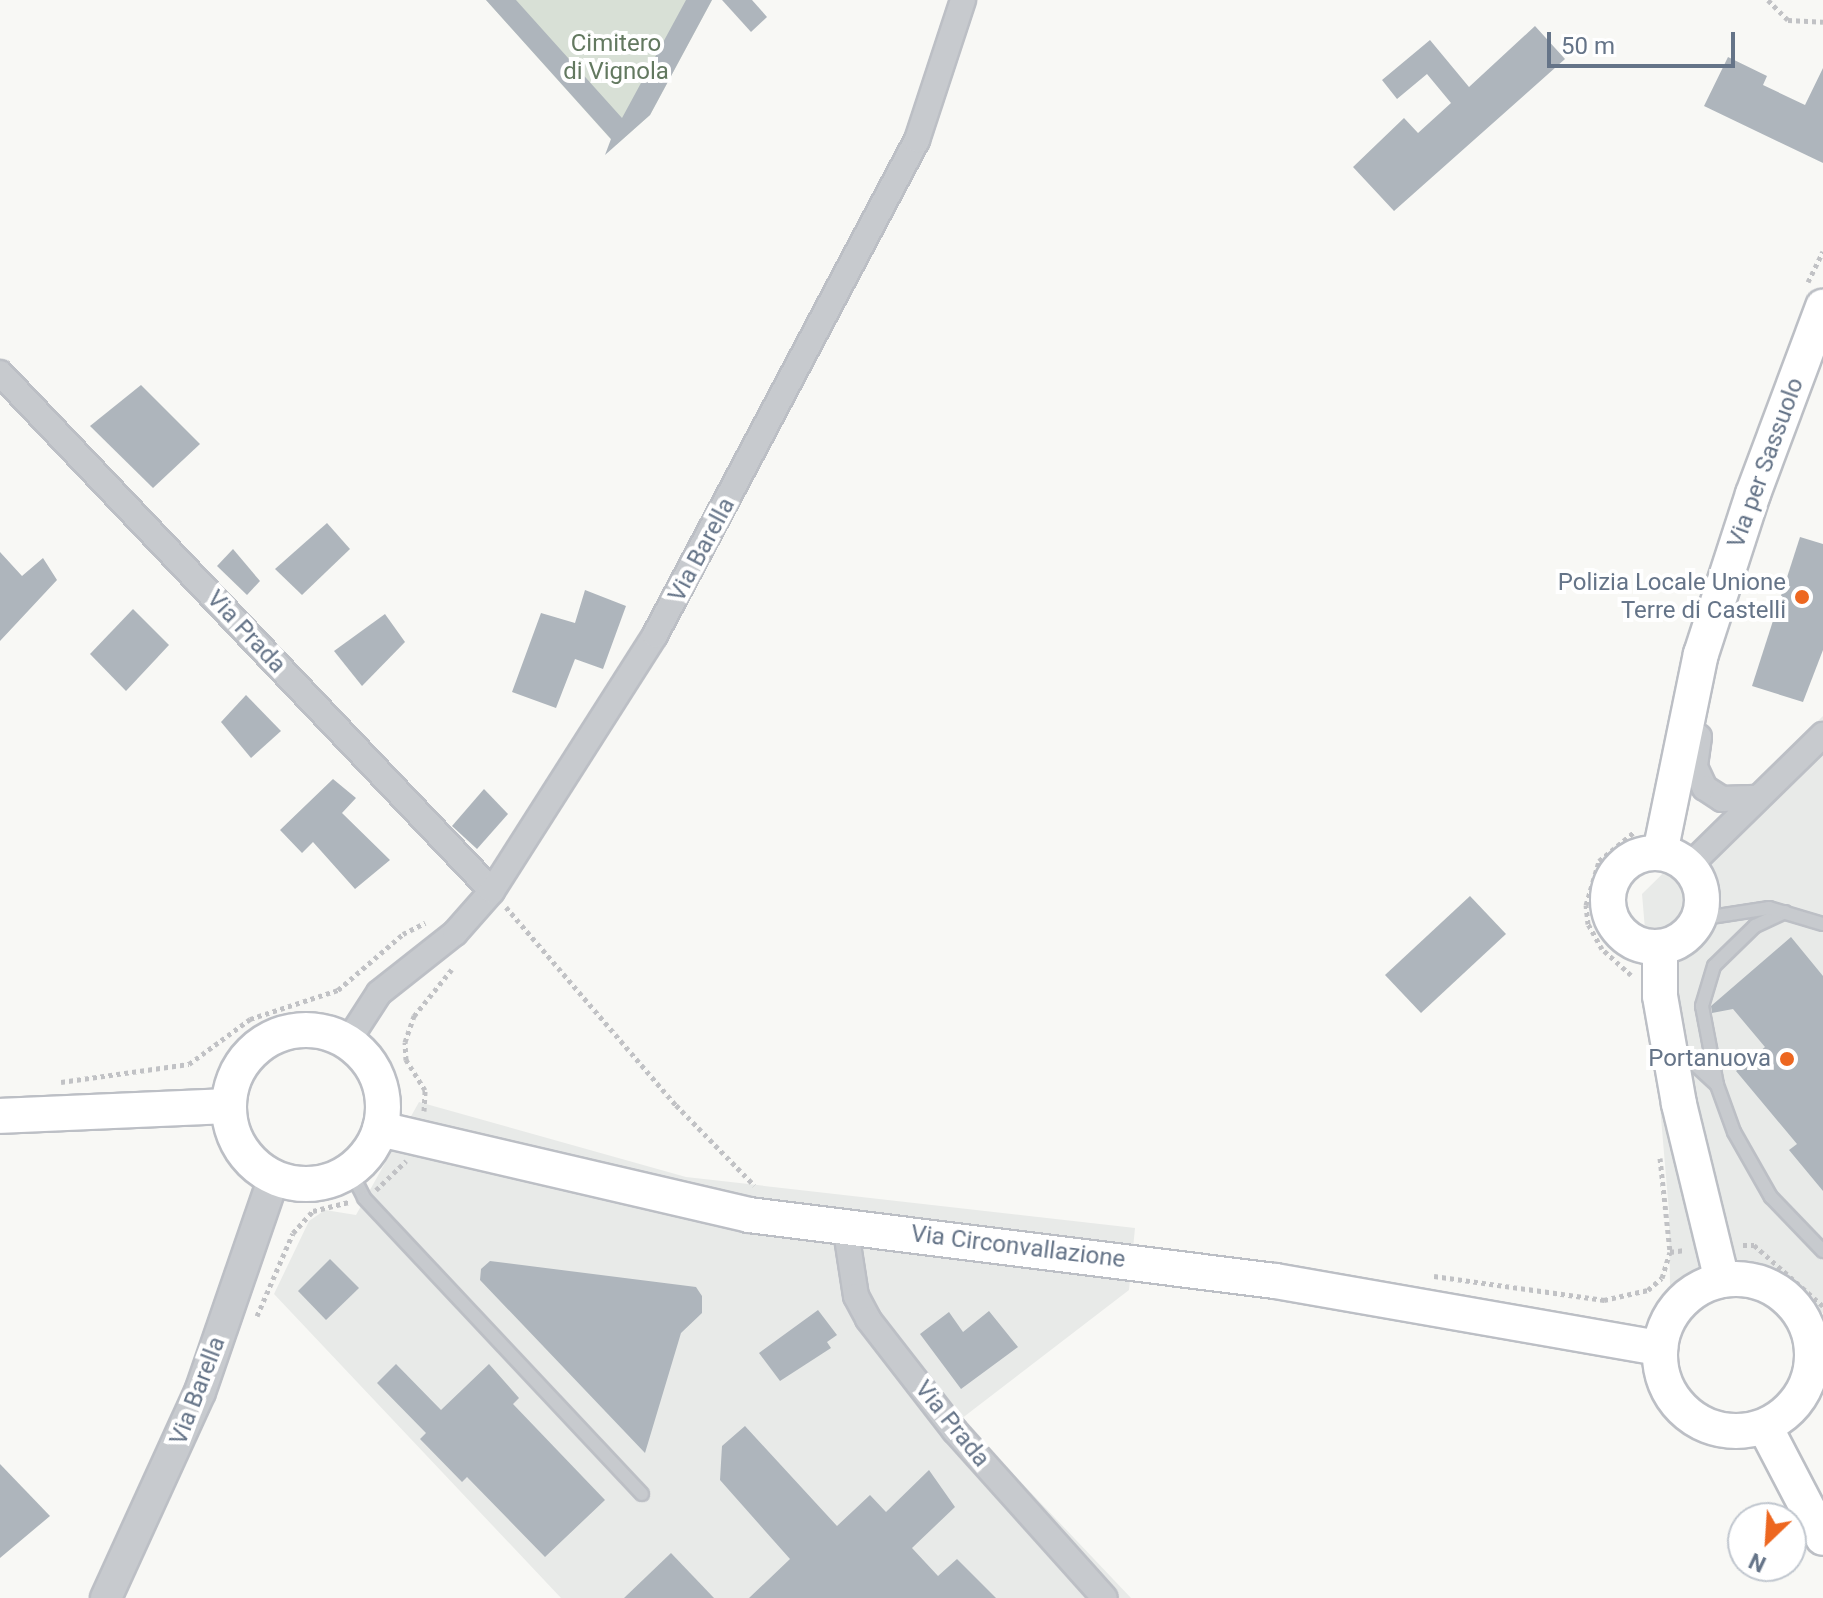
<!DOCTYPE html>
<html>
<head>
<meta charset="utf-8">
<style>
  body { margin:0 }
  #map { position:relative; width:1823px; height:1598px; overflow:hidden; background:#f8f8f5; font-family:Roboto,sans-serif }
  div>[style] { position:absolute }
  .built>* { inset:0; background:#e8eae8 }
  .green>* { inset:0; background:#d8e0d6 }
  .building>* { inset:0; background:#aeb5bc }
  .path>* { height:5px; margin-top:-2.5px; transform-origin:0; background:repeating-linear-gradient(90deg,#c1c2c5 0 4px,transparent 0 8px) }
  .roads { filter:drop-shadow(2px 0 #bcbfc5) drop-shadow(-2px 0 #bcbfc5) drop-shadow(0 2px #bcbfc5) drop-shadow(0 -2px #bcbfc5) }
  .service>* { height:12px; margin:-6px; padding:0 6px; transform-origin:6px; border-radius:6px; background:#c7cace }
  .minor>* { height:24px; margin:-12px; padding:0 12px; transform-origin:12px; border-radius:12px; background:#c7cace }
  .tertiary>* { height:30px; margin:-15px; padding:0 15px; transform-origin:15px; border-radius:15px; background:#c7cace }
  .secondary>* { height:34px; margin:-17px; padding:0 17px; transform-origin:17px; border-radius:17px; background:#fff }
  .secondary>.ring { margin:-17px; padding:0; box-sizing:content-box; background:none; border:34px solid #fff; border-radius:50% }
  .dots>* { width:22px; height:22px; translate:-50% -50%; box-sizing:border-box; border:4px solid #fff; border-radius:50% }
  span { translate:-50% -50%; white-space:nowrap; text-align:center; line-height:1.15; -webkit-text-stroke:8px #fff; paint-order:stroke }
  .park-label { font-size:24px; color:#637960 }
  .street-label { font-size:24px; color:#657488 }
  .poi-label { font-size:24px; color:#657488 }
  .right { translate:-100% -50%; text-align:right }
  .north { position:absolute; left:1727px; top:1502px; width:80px; height:80px; box-sizing:border-box; background:#fff; border:2px solid #c1c7cf; border-radius:50%; rotate:205deg; font-size:22px; font-weight:700; line-height:32px; text-align:center; color:#657488 }
  .north::after { content:''; display:block; margin:auto; width:28px; height:36px; background:#ed6720; clip-path:polygon(50% 0,100% 100%,50% 72%,0 100%) }
  .scale { position:absolute; left:1547px; top:32px; width:188px; height:36px; box-sizing:border-box; border:4px solid #657488; border-top:0; padding-left:10px; font-size:24px; line-height:28px; white-space:nowrap; color:#657488; -webkit-text-stroke:6px #fff; paint-order:stroke }
</style>
</head>
<body>
<div id="map">
  <div class="built">
    <div style="clip-path:polygon(1823px 716px,1823px 1313px,1670px 1285px,1669px 1212px,1642px 894px)"></div>
    <div style="clip-path:polygon(419px 1102px,686px 1177px,1135px 1228px,1129px 1290px,961px 1419px,1131px 1598px,561px 1598px,274px 1294px,309px 1221px,325px 1210px,356px 1215px)"></div>
  </div>
  <div class="green">
    <div style="clip-path:polygon(486px 0,712px 0,650px 115px,616px 145px)"></div>
  </div>
  <div class="building">
    <div style="clip-path:polygon(486px 0,516px 0,622px 118px,686px 0,712px 0,650px 115px,605px 155px,611px 139px)"></div>
    <div style="clip-path:polygon(722px 0,752px 0,767px 17px,751px 32px)"></div>
    <div style="clip-path:polygon(1535px 26px,1565px 59px,1394px 211px,1353px 167px,1404px 118px,1418px 133px,1451px 103px,1427px 74px,1397px 99px,1382px 80px,1430px 40px,1469px 87px)"></div>
    <div style="clip-path:polygon(1728px 57px,1767px 76px,1763px 85px,1805px 105px,1823px 68px,1823px 163px,1704px 106px)"></div>
    <div style="clip-path:polygon(141px 385px,200px 444px,153px 488px,90px 426px)"></div>
    <div style="clip-path:polygon(327px 523px,350px 549px,302px 595px,275px 569px)"></div>
    <div style="clip-path:polygon(1800px 537px,1823px 544px,1823px 650px,1803px 702px,1752px 686px)"></div>
    <div style="clip-path:polygon(233px 549px,260px 581px,247px 595px,217px 566px)"></div>
    <div style="clip-path:polygon(0 552px,22px 576px,43px 558px,57px 580px,0 641px)"></div>
    <div style="clip-path:polygon(585px 590px,626px 606px,603px 669px,575px 659px,556px 708px,512px 692px,541px 613px,575px 623px)"></div>
    <div style="clip-path:polygon(133px 609px,169px 645px,126px 691px,90px 654px)"></div>
    <div style="clip-path:polygon(385px 614px,405px 642px,362px 686px,334px 651px)"></div>
    <div style="clip-path:polygon(246px 695px,281px 731px,251px 758px,221px 722px)"></div>
    <div style="clip-path:polygon(333px 779px,356px 798px,342px 813px,390px 860px,355px 889px,313px 842px,302px 853px,280px 830px)"></div>
    <div style="clip-path:polygon(484px 789px,508px 814px,477px 849px,452px 826px)"></div>
    <div style="clip-path:polygon(1470px 896px,1506px 934px,1421px 1013px,1385px 975px)"></div>
    <div style="clip-path:polygon(1791px 937px,1823px 976px,1823px 1191px,1789px 1150px,1797px 1144px,1736px 1071px,1765px 1047px,1733px 1009px,1712px 1013px,1711px 1006px)"></div>
    <div style="clip-path:polygon(330px 1259px,359px 1288px,326px 1320px,298px 1291px)"></div>
    <div style="clip-path:polygon(490px 1261px,696px 1287px,702px 1296px,702px 1313px,681px 1333px,645px 1453px,480px 1280px,481px 1269px)"></div>
    <div style="clip-path:polygon(818px 1310px,837px 1335px,827px 1342px,831px 1348px,780px 1381px,759px 1353px)"></div>
    <div style="clip-path:polygon(989px 1311px,1018px 1347px,961px 1389px,920px 1334px,949px 1312px,963px 1332px)"></div>
    <div style="clip-path:polygon(396px 1364px,441px 1410px,489px 1364px,519px 1398px,513px 1404px,605px 1500px,545px 1557px,467px 1477px,462px 1482px,420px 1439px,426px 1433px,377px 1383px)"></div>
    <div style="clip-path:polygon(745px 1426px,837px 1526px,870px 1495px,886px 1512px,929px 1470px,955px 1507px,912px 1548px,938px 1576px,957px 1559px,996px 1598px,749px 1598px,790px 1559px,720px 1480px,722px 1446px)"></div>
    <div style="clip-path:polygon(0 1464px,50px 1516px,0 1558px)"></div>
    <div style="clip-path:polygon(671px 1553px,714px 1598px,624px 1598px)"></div>
  </div>
  <div class="path">
    <div style="left:1768px;top:0;width:28px;rotate:45deg"></div>
    <div style="left:1788px;top:20px;width:35px;rotate:3deg"></div>
    <div style="left:1808px;top:282px;width:34px;rotate:-64deg"></div>
    <div style="left:506px;top:907px;width:261px;rotate:49.4deg"></div>
    <div style="left:676px;top:1105px;width:112px;rotate:45.7deg"></div>
    <div style="left:1631px;top:975px;width:39px;rotate:-138deg"></div>
    <div style="left:1602px;top:949px;width:29px;rotate:-119deg"></div>
    <div style="left:1588px;top:924px;width:19px;rotate:-96deg"></div>
    <div style="left:1586px;top:905px;width:46px;rotate:-73.5deg"></div>
    <div style="left:1599px;top:861px;width:45px;rotate:-39.6deg"></div>
    <div style="left:61px;top:1082px;width:129px;rotate:-8deg"></div>
    <div style="left:189px;top:1064px;width:76px;rotate:-36.4deg"></div>
    <div style="left:250px;top:1019px;width:93px;rotate:-18.2deg"></div>
    <div style="left:338px;top:990px;width:86px;rotate:-40.7deg"></div>
    <div style="left:403px;top:934px;width:25px;rotate:-27deg"></div>
    <div style="left:424px;top:1111px;width:21px;rotate:-87deg"></div>
    <div style="left:425px;top:1090px;width:36px;rotate:-122deg"></div>
    <div style="left:406px;top:1060px;width:18px;rotate:-93deg"></div>
    <div style="left:405px;top:1042px;width:28px;rotate:-71deg"></div>
    <div style="left:414px;top:1016px;width:60px;rotate:-51deg"></div>
    <div style="left:1660px;top:1158px;width:95px;rotate:83.9deg"></div>
    <div style="left:376px;top:1190px;width:42px;rotate:-44deg"></div>
    <div style="left:1743px;top:1245px;width:11px"></div>
    <div style="left:1754px;top:1245px;width:92px;rotate:41.5deg"></div>
    <div style="left:1434px;top:1276px;width:172px;rotate:8deg"></div>
    <div style="left:1604px;top:1300px;width:45px;rotate:-12.8deg"></div>
    <div style="left:1648px;top:1290px;width:18px;rotate:-41deg"></div>
    <div style="left:1662px;top:1278px;width:27px;rotate:-73deg"></div>
    <div style="left:1670px;top:1252px;width:15px;rotate:-8deg"></div>
    <div style="left:257px;top:1316px;width:90px;rotate:-66.6deg"></div>
    <div style="left:293px;top:1233px;width:30px;rotate:-48deg"></div>
    <div style="left:313px;top:1211px;width:37px;rotate:-14deg"></div>
  </div>
  <div class="roads">
    <div class="service">
      <div style="left:1785px;top:912px;width:33px;rotate:155deg"></div>
      <div style="left:1755px;top:926px;width:57px;rotate:135.7deg"></div>
      <div style="left:1714px;top:966px;width:42px;rotate:106.7deg"></div>
      <div style="left:1702px;top:1006px;width:80px;rotate:79.2deg"></div>
      <div style="left:1717px;top:1085px;width:50px;rotate:70.1deg"></div>
      <div style="left:1734px;top:1132px;width:75px;rotate:60.4deg"></div>
      <div style="left:1771px;top:1197px;width:75px;rotate:46.1deg"></div>
      <div style="left:1698px;top:919px;width:72px;rotate:-8.8deg"></div>
      <div style="left:1769px;top:908px;width:56px;rotate:16.5deg"></div>
      <div style="left:1678px;top:1049px;width:53px;rotate:42.7deg"></div>
      <div style="left:350px;top:1170px;width:31px;rotate:63deg"></div>
      <div style="left:364px;top:1198px;width:406px;rotate:46.8deg"></div>
    </div>
    <div class="minor">
      <div style="left:0;top:373px;width:714px;rotate:46.47deg"></div>
      <div style="left:1699px;top:737px;width:30px;rotate:98deg"></div>
      <div style="left:1695px;top:767px;width:23px;rotate:65deg"></div>
      <div style="left:1705px;top:788px;width:20px;rotate:33deg"></div>
      <div style="left:1722px;top:799px;width:35px;rotate:-2deg"></div>
      <div style="left:1688px;top:867px;width:189px;rotate:-44.4deg"></div>
      <div style="left:348px;top:1041px;width:57px;rotate:-57.1deg"></div>
      <div style="left:379px;top:993px;width:97px;rotate:-38.3deg"></div>
      <div style="left:455px;top:933px;width:56px;rotate:-48.6deg"></div>
      <div style="left:492px;top:891px;width:303px;rotate:-57.5deg"></div>
      <div style="left:655px;top:635px;width:560px;rotate:-62.11deg"></div>
      <div style="left:917px;top:140px;width:147px;rotate:-71.8deg"></div>
      <div style="left:845px;top:1225px;width:72px;rotate:81.2deg"></div>
      <div style="left:856px;top:1296px;width:26px;rotate:62deg"></div>
      <div style="left:868px;top:1319px;width:142px;rotate:52.2deg"></div>
      <div style="left:955px;top:1431px;width:224px;rotate:48.1deg"></div>
    </div>
    <div class="tertiary">
      <div style="left:106px;top:1598px;width:226px;rotate:-65.5deg"></div>
      <div style="left:200px;top:1392px;width:227px;rotate:-71deg"></div>
    </div>
    <div class="secondary">
      <div style="left:1660px;top:853px;width:203px;rotate:-78.4deg"></div>
      <div style="left:1701px;top:654px;width:168px;rotate:-72deg"></div>
      <div style="left:1753px;top:494px;width:200px;rotate:-69.5deg"></div>
      <div class="ring" style="left:1608px;top:853px;width:60px;height:60px"></div>
      <div style="left:1660px;top:947px;width:49px;rotate:90deg"></div>
      <div style="left:1660px;top:996px;width:110px;rotate:80deg"></div>
      <div style="left:1679px;top:1104px;width:181px;rotate:76.3deg"></div>
      <div class="ring" style="left:229px;top:1030px;width:120px;height:120px"></div>
      <div style="left:0;top:1116px;width:229px;rotate:-2.5deg"></div>
      <div style="left:380px;top:1129px;width:379px;rotate:13.1deg"></div>
      <div style="left:749px;top:1215px;width:530px;rotate:7.15deg"></div>
      <div style="left:1275px;top:1281px;width:391px;rotate:9.9deg"></div>
      <div class="ring" style="left:1660px;top:1279px;width:118px;height:118px"></div>
      <div style="left:1765px;top:1427px;width:125px;rotate:62.4deg"></div>
    </div>
  </div>
  <div class="dots">
    <div style="left:1802px;top:597px;background:#ed6720"></div>
    <div style="left:1787px;top:1059px;background:#ed6720"></div>
  </div>
  <div class="park-label">
    <span style="left:616px;top:58px">Cimitero<br>di Vignola</span>
  </div>
  <div class="street-label">
    <span style="left:1766px;top:463px;rotate:-70deg">Via per Sassuolo</span>
    <span style="left:702px;top:550px;rotate:-62deg">Via Barella</span>
    <span style="left:246px;top:632px;rotate:47deg">Via Prada</span>
    <span style="left:1018px;top:1247px;rotate:7deg">Via Circonvallazione</span>
    <span style="left:198px;top:1391px;rotate:-69deg">Via Barella</span>
    <span style="left:952px;top:1424px;rotate:51deg">Via Prada</span>
  </div>
  <div class="poi-label">
    <span class="right" style="left:1786px;top:597px">Polizia Locale Unione<br>Terre di Castelli</span>
    <span class="right" style="left:1771px;top:1059px">Portanuova</span>
  </div>
  <div class="north">N</div>
  <div class="scale">50 m</div>
</div>
</body>
</html>
